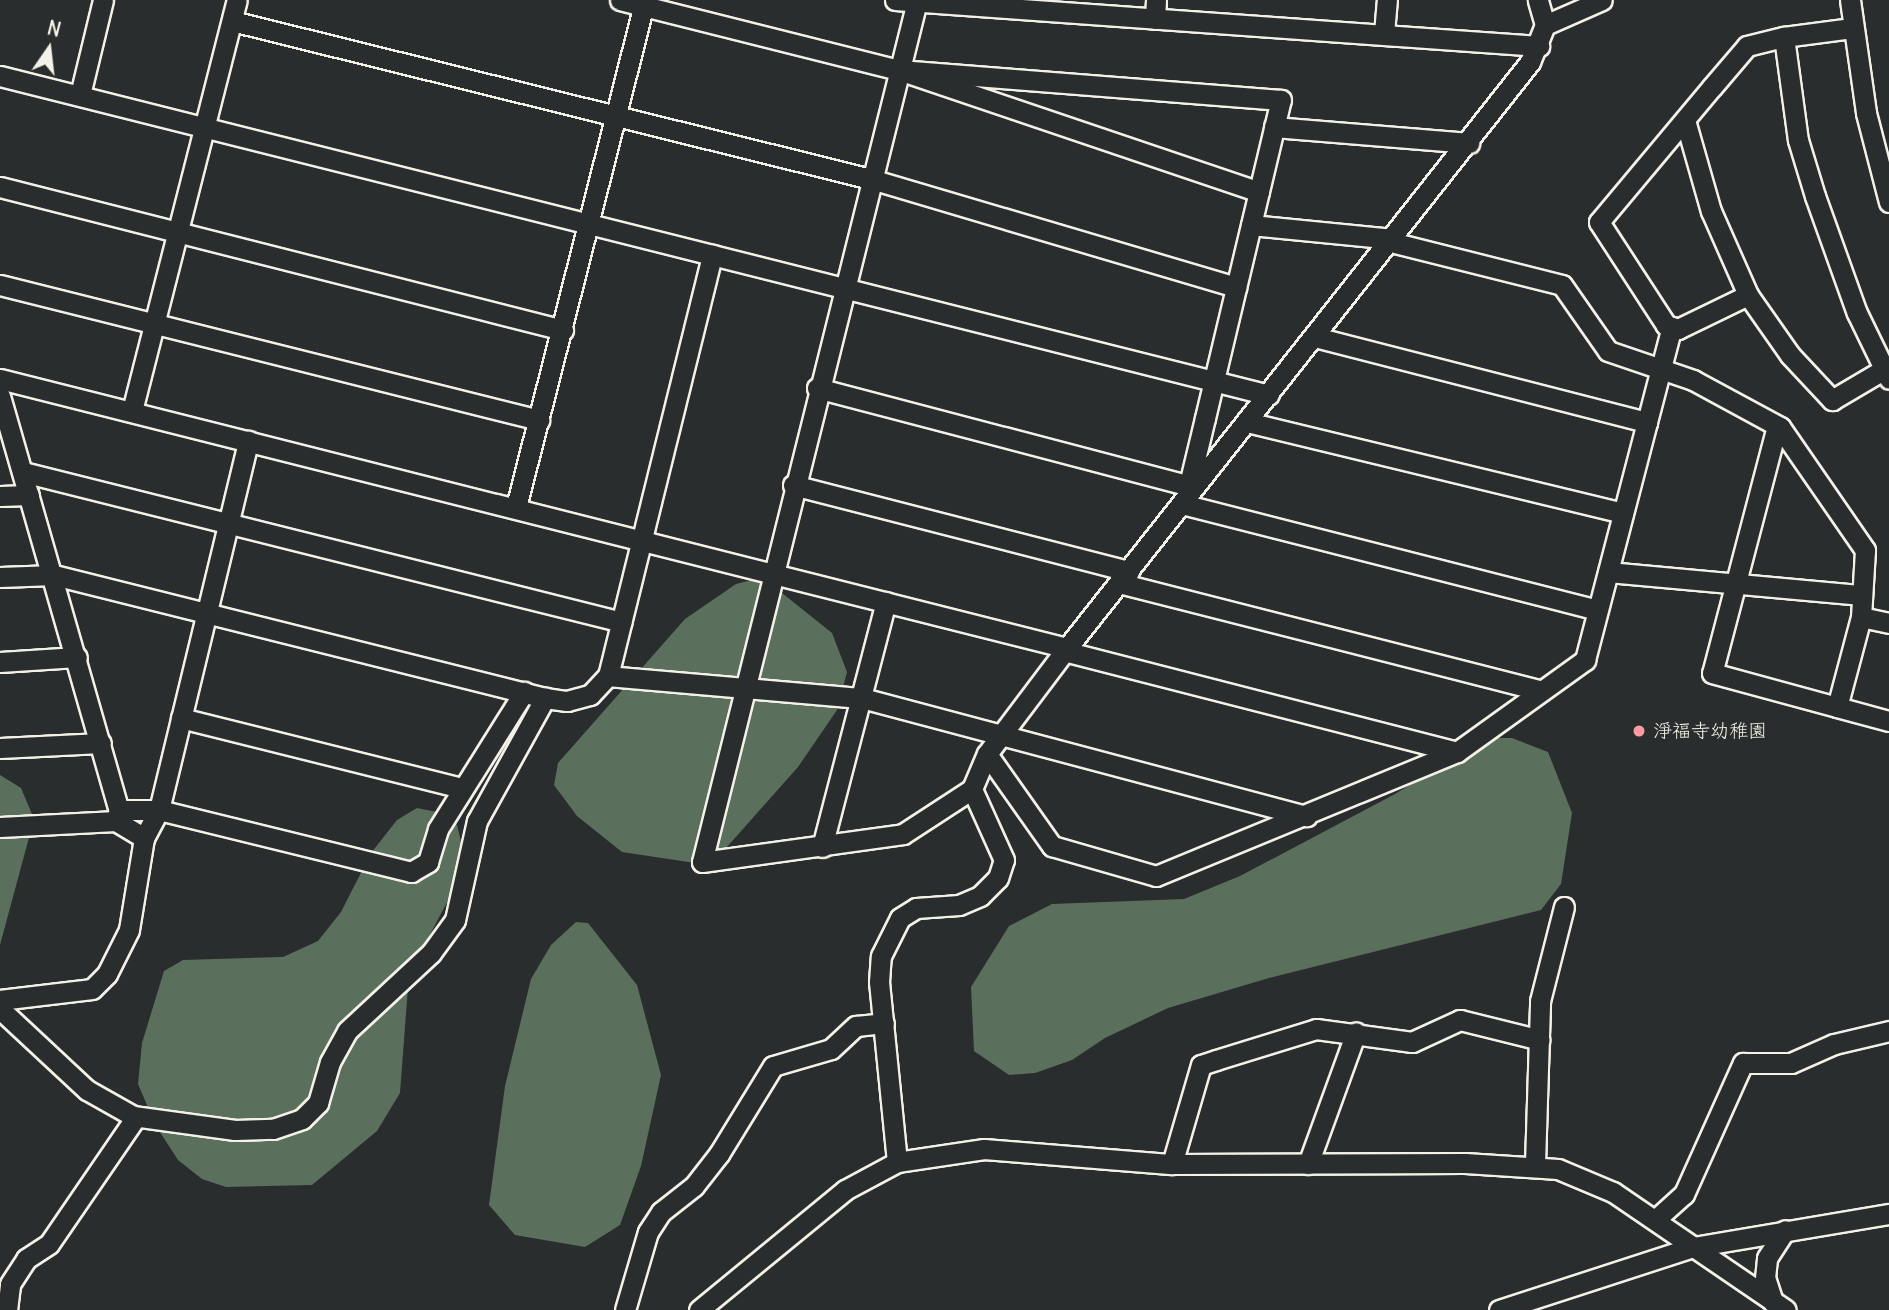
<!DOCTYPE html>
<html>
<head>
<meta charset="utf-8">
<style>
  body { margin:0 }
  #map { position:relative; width:1889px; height:1310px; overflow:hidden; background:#2a2d2e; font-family:Delius,"Klee One",sans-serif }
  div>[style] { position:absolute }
  .green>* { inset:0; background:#5a705c }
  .roads { filter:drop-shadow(2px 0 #f4f1e8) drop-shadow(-2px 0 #f4f1e8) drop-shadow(0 2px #f4f1e8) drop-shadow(0 -2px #f4f1e8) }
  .minor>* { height:19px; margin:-9.5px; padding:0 9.5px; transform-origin:9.5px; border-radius:9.5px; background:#2a2d2e }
  .dots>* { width:19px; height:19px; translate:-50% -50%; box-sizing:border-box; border:4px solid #2a2d2e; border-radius:50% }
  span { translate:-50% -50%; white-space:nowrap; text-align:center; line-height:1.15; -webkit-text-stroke:5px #2a2d2e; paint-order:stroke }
  .poi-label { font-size:19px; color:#f4f1e8 }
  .left { translate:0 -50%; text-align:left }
  .north { position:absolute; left:14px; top:14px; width:70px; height:70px; -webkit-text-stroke:5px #2a2d2e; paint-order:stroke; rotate:14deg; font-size:19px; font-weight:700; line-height:28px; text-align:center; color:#f4f1e8 }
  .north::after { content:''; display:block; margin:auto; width:24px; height:32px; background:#f4f1e8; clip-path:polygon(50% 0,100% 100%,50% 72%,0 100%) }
</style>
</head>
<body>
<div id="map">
  <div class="green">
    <div style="clip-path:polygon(752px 580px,777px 589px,832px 633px,847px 672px,837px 710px,798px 767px,726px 848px,695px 863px,622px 852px,577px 816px,554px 785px,558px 763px,685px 619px,736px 584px)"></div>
    <div style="clip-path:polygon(1487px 738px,1512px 738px,1548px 752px,1572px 813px,1561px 884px,1541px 910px,1269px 978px,1168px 1008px,1105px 1038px,1072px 1060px,1035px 1073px,1009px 1075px,974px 1051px,971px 987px,1009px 926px,1052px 904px,1184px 899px,1240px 876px,1395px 794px)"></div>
    <div style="clip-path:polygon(0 775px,21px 788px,34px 819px,0 945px)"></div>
    <div style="clip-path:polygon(417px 808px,437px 812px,457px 825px,464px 854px,453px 891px,409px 974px,400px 1093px,377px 1131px,312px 1185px,226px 1187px,202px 1179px,178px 1160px,156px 1126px,138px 1084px,142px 1043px,164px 971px,183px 960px,283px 957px,318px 941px,341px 912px,371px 853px,397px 820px)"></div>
    <div style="clip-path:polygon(576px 922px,588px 923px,637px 985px,661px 1075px,641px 1166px,620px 1225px,585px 1247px,515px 1235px,489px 1205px,505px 1086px,531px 979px,551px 945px)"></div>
  </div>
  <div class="roads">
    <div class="minor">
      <div style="left:620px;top:0;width:288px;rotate:14.1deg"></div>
      <div style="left:895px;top:0;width:646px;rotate:4.09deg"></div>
      <div style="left:1850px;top:0;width:114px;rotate:81.9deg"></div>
      <div style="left:1866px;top:113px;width:92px;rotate:75.5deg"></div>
      <div style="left:916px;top:5px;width:883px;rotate:104.02deg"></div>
      <div style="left:702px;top:862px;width:203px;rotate:-7.9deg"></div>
      <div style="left:903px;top:834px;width:82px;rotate:-33.1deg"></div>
      <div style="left:972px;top:789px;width:38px;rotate:-67deg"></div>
      <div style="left:987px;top:754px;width:133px;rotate:-53deg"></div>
      <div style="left:1067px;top:648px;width:747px;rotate:-51.69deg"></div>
      <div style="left:1530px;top:62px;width:40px;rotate:-68deg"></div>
      <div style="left:1545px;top:25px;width:26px;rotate:-106deg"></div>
      <div style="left:1155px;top:19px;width:19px;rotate:-87deg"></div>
      <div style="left:232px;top:21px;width:658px;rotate:13.89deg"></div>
      <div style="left:871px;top:179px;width:381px;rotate:16.5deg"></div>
      <div style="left:1545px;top:25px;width:62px;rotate:-23.7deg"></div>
      <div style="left:1852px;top:28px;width:69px;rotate:172.5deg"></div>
      <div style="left:1784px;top:37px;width:104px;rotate:82.3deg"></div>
      <div style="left:1798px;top:140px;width:59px;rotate:73.1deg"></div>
      <div style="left:1815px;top:196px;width:124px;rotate:70.3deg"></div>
      <div style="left:1857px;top:313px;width:73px;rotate:64.1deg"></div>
      <div style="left:1384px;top:33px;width:33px;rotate:-85deg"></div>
      <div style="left:0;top:76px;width:1308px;rotate:14.11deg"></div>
      <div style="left:80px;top:95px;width:98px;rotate:-76.4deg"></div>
      <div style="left:1685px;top:120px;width:95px;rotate:74.1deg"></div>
      <div style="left:1711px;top:211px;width:92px;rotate:66.2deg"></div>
      <div style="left:1748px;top:295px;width:78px;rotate:154.1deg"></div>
      <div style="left:1678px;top:329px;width:13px;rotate:-162deg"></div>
      <div style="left:1666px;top:325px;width:123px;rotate:-123deg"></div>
      <div style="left:1599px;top:222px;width:176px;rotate:-50.1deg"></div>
      <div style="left:1712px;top:87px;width:54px;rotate:-49.5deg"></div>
      <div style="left:1747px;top:46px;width:38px;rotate:-14deg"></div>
      <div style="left:1274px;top:127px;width:196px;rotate:4.7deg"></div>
      <div style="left:0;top:187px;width:581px;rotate:14.25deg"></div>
      <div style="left:1251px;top:225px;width:143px;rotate:5.6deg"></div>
      <div style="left:1391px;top:242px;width:176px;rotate:14.1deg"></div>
      <div style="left:1562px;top:285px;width:80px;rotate:55.1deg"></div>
      <div style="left:1608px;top:351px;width:90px;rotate:18.8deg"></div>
      <div style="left:1693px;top:380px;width:99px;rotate:28.4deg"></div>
      <div style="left:1780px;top:427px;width:150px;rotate:55.4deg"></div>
      <div style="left:1865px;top:550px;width:67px;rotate:93.4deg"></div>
      <div style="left:1861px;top:617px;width:93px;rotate:104.9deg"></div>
      <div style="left:1837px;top:707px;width:54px;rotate:15.1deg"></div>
      <div style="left:0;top:285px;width:556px;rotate:14.06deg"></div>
      <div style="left:1748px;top:295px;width:73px;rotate:55deg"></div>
      <div style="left:1790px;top:355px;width:62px;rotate:47deg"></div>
      <div style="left:1832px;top:400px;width:59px;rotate:-30.5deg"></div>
      <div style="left:1315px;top:337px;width:343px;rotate:14.4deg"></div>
      <div style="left:0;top:379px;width:1100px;rotate:14.15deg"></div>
      <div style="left:817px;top:388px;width:383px;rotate:14.7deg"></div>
      <div style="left:0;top:396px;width:431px;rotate:74deg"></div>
      <div style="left:119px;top:810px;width:11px;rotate:105deg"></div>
      <div style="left:132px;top:411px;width:424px;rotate:-75.7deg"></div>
      <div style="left:1247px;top:422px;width:387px;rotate:13.6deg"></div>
      <div style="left:1777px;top:426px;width:255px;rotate:104.7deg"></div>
      <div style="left:1712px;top:673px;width:130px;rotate:15.2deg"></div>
      <div style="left:23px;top:472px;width:617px;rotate:14.06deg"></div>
      <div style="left:793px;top:485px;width:347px;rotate:14.4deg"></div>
      <div style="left:1187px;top:493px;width:77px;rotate:-76.5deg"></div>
      <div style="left:1205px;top:418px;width:327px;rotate:-76.6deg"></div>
      <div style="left:1281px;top:100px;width:383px;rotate:-175.5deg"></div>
      <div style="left:899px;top:70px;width:380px;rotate:18.7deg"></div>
      <div style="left:0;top:496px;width:29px;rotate:-2deg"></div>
      <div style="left:1182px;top:504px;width:428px;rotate:14.3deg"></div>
      <div style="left:516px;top:507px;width:523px;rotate:-75.72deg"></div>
      <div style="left:1608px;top:572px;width:255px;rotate:5.2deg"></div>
      <div style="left:0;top:577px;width:54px;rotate:-2.1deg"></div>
      <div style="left:54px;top:575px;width:506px;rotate:14.06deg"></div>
      <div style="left:545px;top:698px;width:22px;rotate:8deg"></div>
      <div style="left:567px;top:701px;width:24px;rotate:-15deg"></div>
      <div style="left:590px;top:695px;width:26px;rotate:-47deg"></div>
      <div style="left:608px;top:676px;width:434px;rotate:-76.1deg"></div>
      <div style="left:1119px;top:583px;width:434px;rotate:14.3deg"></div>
      <div style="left:1861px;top:617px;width:29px;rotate:12deg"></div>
      <div style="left:1064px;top:651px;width:406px;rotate:14.4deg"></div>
      <div style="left:0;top:662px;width:77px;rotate:-3.7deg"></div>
      <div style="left:608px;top:676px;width:255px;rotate:5deg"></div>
      <div style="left:862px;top:698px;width:460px;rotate:14.9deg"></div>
      <div style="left:181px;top:718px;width:290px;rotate:14deg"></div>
      <div style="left:0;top:748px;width:101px;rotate:-2.8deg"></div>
      <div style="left:987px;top:754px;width:113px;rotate:54.8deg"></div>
      <div style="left:1052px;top:846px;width:108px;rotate:16.1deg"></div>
      <div style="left:1156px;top:876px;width:326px;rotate:-22.4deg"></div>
      <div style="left:1457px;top:752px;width:158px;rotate:-35.7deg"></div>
      <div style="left:1585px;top:660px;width:344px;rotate:-75.4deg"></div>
      <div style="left:119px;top:810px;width:40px"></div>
      <div style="left:159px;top:810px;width:380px;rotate:-76.4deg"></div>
      <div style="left:0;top:827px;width:116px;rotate:-3deg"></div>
      <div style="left:116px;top:821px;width:33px;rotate:31deg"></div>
      <div style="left:144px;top:838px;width:93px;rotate:99.3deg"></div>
      <div style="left:129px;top:930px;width:49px;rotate:116.6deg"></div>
      <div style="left:107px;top:974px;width:21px;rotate:135deg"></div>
      <div style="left:92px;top:989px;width:93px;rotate:173.2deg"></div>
      <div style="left:144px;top:838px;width:32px;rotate:-62deg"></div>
      <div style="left:159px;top:810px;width:260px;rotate:13.8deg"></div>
      <div style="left:411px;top:872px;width:20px;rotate:-30deg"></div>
      <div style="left:428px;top:862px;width:34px;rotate:-73deg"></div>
      <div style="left:438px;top:829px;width:162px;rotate:-57.9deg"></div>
      <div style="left:822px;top:847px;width:253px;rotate:-75.4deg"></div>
      <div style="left:0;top:1009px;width:119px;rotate:43deg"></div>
      <div style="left:87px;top:1090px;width:53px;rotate:29.5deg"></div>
      <div style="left:133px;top:1116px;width:103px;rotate:7.8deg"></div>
      <div style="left:235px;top:1130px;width:38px;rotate:-2deg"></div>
      <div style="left:273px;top:1129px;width:31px;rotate:-19deg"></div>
      <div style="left:302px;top:1119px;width:23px;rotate:-45deg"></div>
      <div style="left:318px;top:1103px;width:43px;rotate:-73.7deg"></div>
      <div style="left:330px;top:1062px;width:35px;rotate:-61deg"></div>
      <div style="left:347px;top:1031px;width:115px;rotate:-42.9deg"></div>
      <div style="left:431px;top:953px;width:41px;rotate:-54deg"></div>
      <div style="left:455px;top:920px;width:101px;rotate:-77.5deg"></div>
      <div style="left:477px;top:821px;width:141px;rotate:-61.1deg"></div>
      <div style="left:897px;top:1162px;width:181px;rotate:-95.7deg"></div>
      <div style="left:879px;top:982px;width:26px;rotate:-86deg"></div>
      <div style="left:881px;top:956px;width:42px;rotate:-63.4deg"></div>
      <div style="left:900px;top:918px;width:19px;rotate:-32deg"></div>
      <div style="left:916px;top:908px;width:43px;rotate:-4deg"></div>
      <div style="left:959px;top:905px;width:23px;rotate:-23deg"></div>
      <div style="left:980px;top:896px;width:25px;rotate:-45deg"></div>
      <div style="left:998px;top:878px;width:19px;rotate:-72deg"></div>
      <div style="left:1004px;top:860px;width:78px;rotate:-114.3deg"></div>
      <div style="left:1172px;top:1164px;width:103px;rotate:-73.7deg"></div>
      <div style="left:1201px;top:1065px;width:16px;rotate:-18deg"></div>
      <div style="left:1216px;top:1060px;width:105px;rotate:-17.2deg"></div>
      <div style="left:1316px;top:1029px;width:97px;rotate:7.7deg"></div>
      <div style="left:1412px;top:1042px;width:53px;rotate:-24.6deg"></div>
      <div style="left:1460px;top:1020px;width:82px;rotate:14deg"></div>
      <div style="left:1308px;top:1164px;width:140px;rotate:-70deg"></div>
      <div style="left:1535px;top:1164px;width:163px;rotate:-88.2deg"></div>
      <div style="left:1540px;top:1001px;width:97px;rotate:-75.7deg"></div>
      <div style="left:1655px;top:1220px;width:39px;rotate:-42deg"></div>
      <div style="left:1684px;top:1194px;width:144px;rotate:-65.8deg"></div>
      <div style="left:1743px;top:1063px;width:48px"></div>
      <div style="left:1791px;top:1063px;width:47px;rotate:-23.8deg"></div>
      <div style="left:1834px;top:1044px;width:57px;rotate:-13.3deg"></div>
      <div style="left:1773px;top:1302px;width:25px;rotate:-108deg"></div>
      <div style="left:1765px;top:1278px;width:20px;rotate:-84deg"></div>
      <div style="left:1767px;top:1258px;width:33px;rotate:-57deg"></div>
      <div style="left:7px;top:1310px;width:26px;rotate:-83deg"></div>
      <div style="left:10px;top:1284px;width:30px;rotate:-57deg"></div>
      <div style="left:26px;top:1259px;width:27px;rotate:-33deg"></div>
      <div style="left:49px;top:1244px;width:154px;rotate:-55.6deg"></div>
      <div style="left:625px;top:1310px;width:81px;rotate:-73.6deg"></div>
      <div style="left:648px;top:1232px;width:24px;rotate:-57deg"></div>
      <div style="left:661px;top:1212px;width:42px;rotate:-38.2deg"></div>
      <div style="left:694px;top:1186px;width:41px;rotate:-52deg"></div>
      <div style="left:719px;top:1154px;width:103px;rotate:-58.5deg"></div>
      <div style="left:773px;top:1066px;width:60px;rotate:-16.3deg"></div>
      <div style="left:831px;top:1049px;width:34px;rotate:-43deg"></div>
      <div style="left:856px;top:1026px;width:28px;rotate:-6deg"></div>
      <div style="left:699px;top:1310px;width:189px;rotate:-39.4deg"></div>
      <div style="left:845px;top:1190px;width:59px;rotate:-28.3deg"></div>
      <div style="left:897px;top:1162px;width:88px;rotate:-8.5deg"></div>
      <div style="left:984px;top:1149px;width:189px;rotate:4.6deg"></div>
      <div style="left:1172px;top:1164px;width:293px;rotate:-0.2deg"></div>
      <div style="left:1465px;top:1163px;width:93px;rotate:3.7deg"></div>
      <div style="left:1558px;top:1169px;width:60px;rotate:22.7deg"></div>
      <div style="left:1613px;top:1192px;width:209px;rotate:34.3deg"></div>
      <div style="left:1499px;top:1310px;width:204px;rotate:-18deg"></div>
      <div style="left:1693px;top:1247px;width:199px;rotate:-9.6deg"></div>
    </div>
  </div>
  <div class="dots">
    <div style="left:1639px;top:731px;background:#ff9aa2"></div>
  </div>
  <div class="poi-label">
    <span class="left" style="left:1653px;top:731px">淨福寺幼稚園</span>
  </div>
  <div class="north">N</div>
</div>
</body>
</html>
